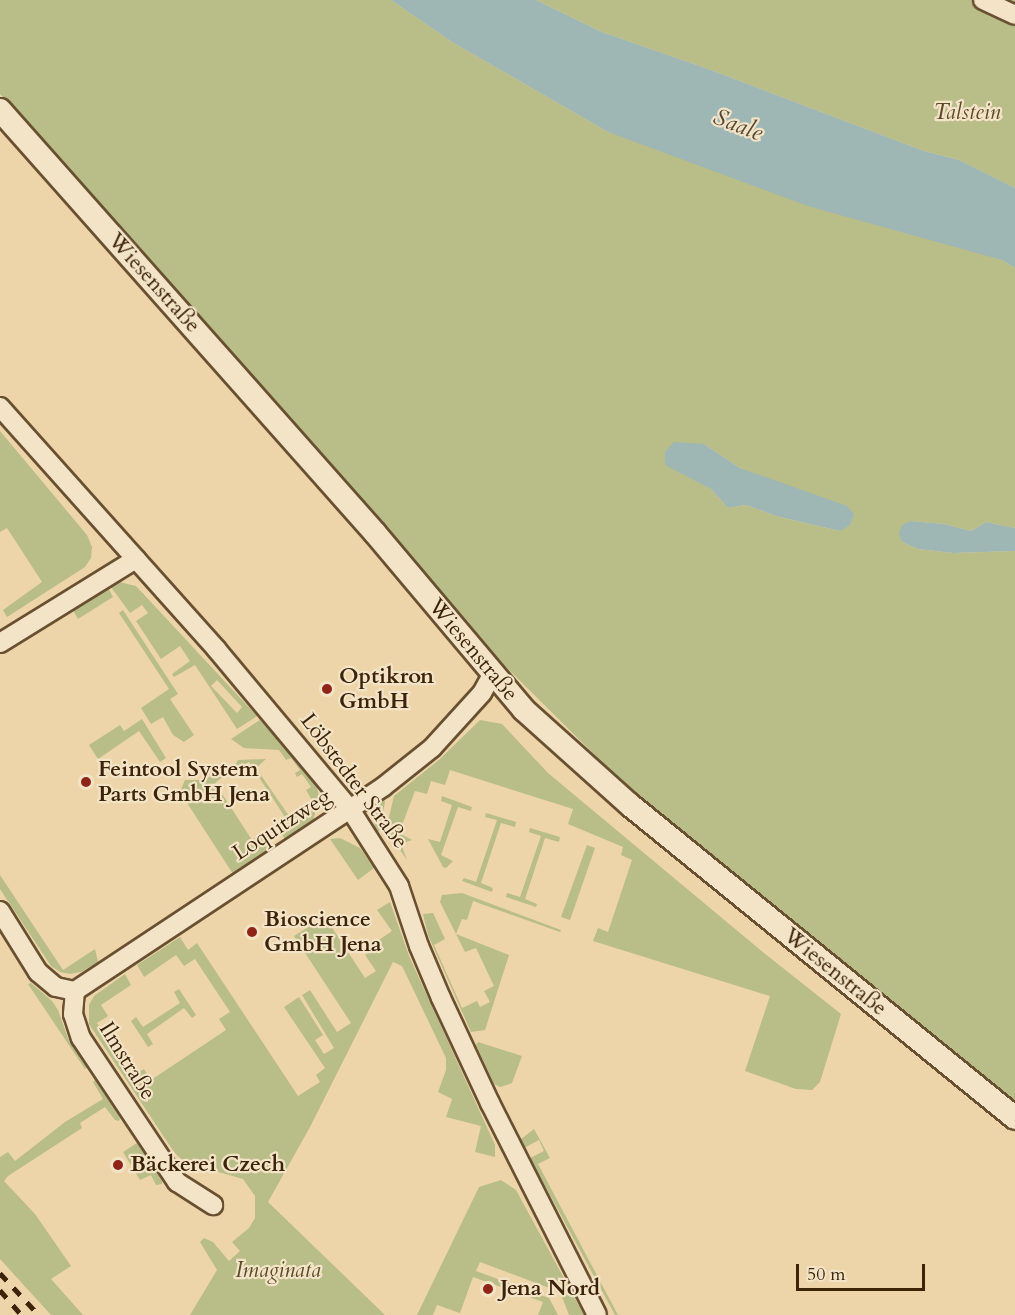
<!DOCTYPE html>
<html>
<head>
<meta charset="utf-8">
<style>
  body { margin:0 }
  #map { position:relative; width:1015px; height:1315px; overflow:hidden; background:#edd5a9; font-family:Cardo,serif }
  div>[style] { position:absolute }
  .green>* { inset:0; background:#b9bd87 }
  .water>* { inset:0; background:#9eb6b4 }
  .roads { filter:drop-shadow(2px 0 #695031) drop-shadow(-2px 0 #695031) drop-shadow(0 2px #695031) drop-shadow(0 -2px #695031) }
  .minor>* { height:18px; margin:-9px; padding:0 9px; transform-origin:9px; border-radius:9px; background:#f3e4c7 }
  .tertiary>* { height:22px; margin:-11px; padding:0 11px; transform-origin:11px; border-radius:11px; background:#f3e4c7 }
  .rail>* { height:4.5px; margin-top:-2.25px; transform-origin:0; background:repeating-linear-gradient(90deg,#3d2409 0 10px,transparent 0 20px) }
  .dots>* { width:16px; height:16px; translate:-50% -50%; box-sizing:border-box; border:3px solid #f3e4c7; border-radius:50% }
  span { translate:-50% -50%; white-space:nowrap; text-align:center; line-height:1.15; -webkit-text-stroke:4.5px #f3e4c7; paint-order:stroke }
  .park-label { font-size:22px; color:#5c4a28; font-style:italic }
  .street-label { font-size:22px; color:#3d2409 }
  .poi-label { font-size:22px; color:#3d2409; font-weight:700 }
  .left { translate:0 -50%; text-align:left }
  .water-label { font-size:24px; color:#554834; font-style:italic }
  .scale { position:absolute; left:796px; top:1264px; width:129px; height:27px; box-sizing:border-box; border:3px solid #3d2409; border-top:0; padding-left:8px; font-size:18px; line-height:21px; white-space:nowrap; color:#3d2409; -webkit-text-stroke:4px #f3e4c7; paint-order:stroke }
</style>
</head>
<body>
<div id="map">
  <div class="green">
    <div style="clip-path:polygon(evenodd,0 0,391px 0,452px 42px,608px 132px,1002px 260px,1015px 268px,1015px 528px,986px 522px,971px 531px,944px 524px,911px 521px,902px 542px,918px 549px,953px 553px,1015px 551px,1015px 1105px,733px 876px,612px 772px,505px 666px,0 94px,0 0,704px 444px,740px 468px,785px 486px,840px 531px,776px 516px,746px 505px,728px 508px,711px 489px,704px 444px)"></div>
    <div style="clip-path:polygon(536px 0,1015px 0,1015px 188px,959px 160px,924px 151px,711px 70px,602px 32px)"></div>
    <div style="clip-path:polygon(0 431px,87px 535px,92px 547px,91px 558px,85px 567px,7px 617px,3px 610px,42px 582px,7px 528px,0 532px)"></div>
    <div style="clip-path:polygon(evenodd,115px 581px,136px 586px,257px 716px,237px 729px,195px 665px,174px 677px,172px 674px,190px 661px,180px 646px,161px 659px,136px 621px,148px 613px,142px 605px,130px 613px,108px 583px,115px 581px,217px 680px,242px 707px,237px 713px,211px 686px,217px 680px)"></div>
    <div style="clip-path:polygon(106px 584px,113px 597px,78px 619px,71px 607px)"></div>
    <div style="clip-path:polygon(123px 610px,178px 694px,170px 699px,194px 735px,184px 742px,173px 735px,163px 717px,151px 724px,141px 708px,169px 689px,119px 613px)"></div>
    <div style="clip-path:polygon(142px 719px,166px 758px,160px 762px,139px 731px,98px 759px,89px 745px,120px 725px,124px 731px)"></div>
    <div style="clip-path:polygon(260px 720px,316px 784px,320px 799px,313px 820px,285px 839px,275px 824px,285px 817px,249px 762px,238px 768px,235px 765px,238px 760px,266px 759px,256px 768px,289px 816px,312px 800px,306px 790px,311px 787px,302px 774px,297px 777px,295px 773px,300px 770px,291px 758px,286px 760px,279px 750px,244px 748px,231px 739px)"></div>
    <div style="clip-path:polygon(480px 720px,502px 724px,548px 773px,764px 953px,841px 1014px,820px 1082px,812px 1090px,796px 1089px,745px 1071px,770px 996px,593px 941px,598px 928px,608px 932px,632px 860px,621px 855px,623px 847px,568px 824px,573px 809px,450px 770px,445px 785px,431px 781px,427px 794px,415px 791px,399px 833px,412px 840px,401px 844px,407px 860px,386px 830px,394px 796px,440px 759px)"></div>
    <div style="clip-path:polygon(221px 769px,225px 775px,215px 783px,252px 840px,263px 833px,269px 841px,270px 849px,233px 874px,180px 792px,185px 780px,205px 780px)"></div>
    <div style="clip-path:polygon(442px 796px,472px 807px,471px 811px,458px 807px,441px 855px,453px 861px,446px 868px,443px 867px,428px 839px,440px 842px,452px 805px,441px 801px)"></div>
    <div style="clip-path:polygon(383px 798px,385px 802px,379px 831px,375px 833px,374px 816px)"></div>
    <div style="clip-path:polygon(486px 813px,516px 822px,515px 827px,501px 823px,481px 883px,493px 888px,492px 892px,462px 881px,464px 878px,476px 882px,497px 820px,485px 817px)"></div>
    <div style="clip-path:polygon(530px 828px,560px 837px,559px 842px,545px 838px,525px 899px,537px 904px,536px 907px,506px 897px,507px 893px,520px 897px,541px 836px,529px 832px)"></div>
    <div style="clip-path:polygon(340px 838px,360px 848px,374px 868px,358px 880px,330px 839px)"></div>
    <div style="clip-path:polygon(587px 845px,595px 848px,570px 920px,561px 917px)"></div>
    <div style="clip-path:polygon(0 875px,63px 970px,95px 949px,98px 962px,81px 972px,70px 974px,60px 972px,51px 966px,0 889px)"></div>
    <div style="clip-path:polygon(462px 893px,561px 930px,560px 932px,473px 901px,467px 920px,462px 919px,456px 934px,509px 955px,485px 1030px,471px 1032px,428px 935px,423px 914px,433px 913px,445px 939px,434px 945px,462px 1008px,477px 1001px,480px 1007px,490px 1002px,484px 991px,494px 986px,476px 948px,465px 952px,440px 902px,442px 895px)"></div>
    <div style="clip-path:polygon(390px 902px,409px 956px,495px 1145px,495px 1157px,475px 1152px,481px 1126px,446px 1117px,452px 1099px,438px 1092px,446px 1070px,446px 1058px,402px 966px,393px 962px,310px 1127px,268px 1202px,385px 1315px,190px 1315px,217px 1270px,200px 1242px,204px 1238px,213px 1242px,229px 1261px,240px 1251px,232px 1242px,249px 1228px,255px 1218px,255px 1196px,243px 1179px,194px 1165px,182px 1160px,174px 1152px,89px 1024px,89px 1005px,94px 996px,125px 974px,131px 985px,101px 1005px,108px 1016px,97px 1023px,133px 1076px,144px 1069px,151px 1080px,226px 1030px,219px 1019px,230px 1012px,195px 959px,184px 966px,176px 955px,144px 977px,137px 965px,180px 937px,188px 950px,197px 943px,298px 1096px,320px 1082px,316px 1075px,325px 1068px,284px 1007px,299px 997px,323px 1035px,315px 1040px,324px 1054px,334px 1048px,302px 995px,310px 990px,337px 1032px,351px 1023px,294px 936px,325px 917px,365px 978px,376px 971px,365px 955px,375px 948px,373px 944px,392px 931px,377px 910px)"></div>
    <div style="clip-path:polygon(31px 983px,52px 1001px,58px 1010px,68px 1038px,87px 1068px,85px 1069px,28px 984px)"></div>
    <div style="clip-path:polygon(179px 989px,196px 1015px,192px 1018px,184px 1008px,147px 1034px,153px 1044px,148px 1047px,131px 1021px,136px 1017px,143px 1027px,180px 1003px,174px 992px)"></div>
    <div style="clip-path:polygon(478px 1042px,522px 1056px,512px 1083px,500px 1087px,494px 1084px,476px 1045px)"></div>
    <div style="clip-path:polygon(95px 1080px,120px 1118px,119px 1121px,115px 1120px,105px 1107px,80px 1123px,82px 1128px,8px 1176px,4px 1181px,35px 1214px,71px 1266px,51px 1279px,83px 1315px,51px 1315px,0 1259px,0 1157px,8px 1152px,15px 1161px,65px 1122px,103px 1099px,93px 1082px)"></div>
    <div style="clip-path:polygon(534px 1129px,550px 1158px,538px 1164px,618px 1315px,615px 1315px,530px 1158px,544px 1151px,539px 1140px,524px 1148px,520px 1140px)"></div>
    <div style="clip-path:polygon(137px 1143px,162px 1181px,162px 1184px,156px 1185px,151px 1175px,140px 1180px,123px 1152px)"></div>
    <div style="clip-path:polygon(501px 1180px,516px 1190px,584px 1315px,569px 1315px,562px 1297px,555px 1290px,480px 1262px,476px 1271px,549px 1298px,558px 1315px,538px 1315px,543px 1302px,473px 1277px,460px 1313px,437px 1305px,433px 1315px,417px 1315px,479px 1187px)"></div>
  </div>
  <div class="water">
    <div style="clip-path:polygon(391px 0,536px 0,602px 32px,711px 70px,924px 151px,959px 160px,1015px 188px,1015px 268px,1002px 260px,811px 207px,608px 132px,452px 42px)"></div>
    <div style="clip-path:polygon(674px 442px,704px 444px,740px 468px,847px 506px,854px 514px,850px 525px,840px 531px,776px 516px,746px 505px,728px 508px,711px 489px,665px 465px,665px 452px)"></div>
    <div style="clip-path:polygon(911px 521px,944px 524px,971px 531px,986px 522px,1015px 528px,1015px 551px,953px 553px,918px 549px,902px 542px,899px 533px,902px 525px)"></div>
  </div>
  <div class="roads">
    <div class="minor">
      <div style="left:983px;top:0;width:35px;rotate:25deg"></div>
      <div style="left:0;top:407px;width:326px;rotate:48.2deg"></div>
      <div style="left:217px;top:650px;width:207px;rotate:50.1deg"></div>
      <div style="left:350px;top:809px;width:91px;rotate:57.5deg"></div>
      <div style="left:399px;top:886px;width:63px;rotate:71.6deg"></div>
      <div style="left:419px;top:946px;width:56px;rotate:67.1deg"></div>
      <div style="left:441px;top:998px;width:116px;rotate:65deg"></div>
      <div style="left:490px;top:1103px;width:237px;rotate:63.2deg"></div>
      <div style="left:0;top:643px;width:160px;rotate:-31.7deg"></div>
      <div style="left:0;top:911px;width:72px;rotate:58.1deg"></div>
      <div style="left:38px;top:972px;width:23px;rotate:40deg"></div>
      <div style="left:56px;top:987px;width:19px;rotate:12deg"></div>
      <div style="left:75px;top:991px;width:369px;rotate:-33.5deg"></div>
      <div style="left:383px;top:787px;width:63px;rotate:-38.5deg"></div>
      <div style="left:432px;top:748px;width:74px;rotate:-47.7deg"></div>
      <div style="left:482px;top:693px;width:21px;rotate:-61deg"></div>
      <div style="left:75px;top:991px;width:23px;rotate:95deg"></div>
      <div style="left:73px;top:1014px;width:25px;rotate:72deg"></div>
      <div style="left:81px;top:1038px;width:173px;rotate:56.3deg"></div>
      <div style="left:177px;top:1182px;width:43px;rotate:32.6deg"></div>
    </div>
    <div class="tertiary">
      <div style="left:0;top:110px;width:565px;rotate:48.44deg"></div>
      <div style="left:375px;top:533px;width:231px;rotate:49.9deg"></div>
      <div style="left:524px;top:710px;width:142px;rotate:41.9deg"></div>
      <div style="left:630px;top:805px;width:496px;rotate:39.1deg"></div>
    </div>
  </div>
  <div class="rail">
    <div style="left:0;top:1273px;width:57px;rotate:47.1deg"></div>
    <div style="left:0;top:1290px;width:33px;rotate:49deg"></div>
  </div>
  <div class="dots">
    <div style="left:327px;top:689px;background:#8f2418"></div>
    <div style="left:86px;top:782px;background:#8f2418"></div>
    <div style="left:252px;top:932px;background:#8f2418"></div>
    <div style="left:118px;top:1165px;background:#8f2418"></div>
    <div style="left:488px;top:1289px;background:#8f2418"></div>
  </div>
  <div class="park-label">
    <span style="left:967px;top:113px">Talstein</span>
    <span style="left:278px;top:1271px">Imaginata</span>
  </div>
  <div class="street-label">
    <span style="left:154px;top:283px;rotate:48deg">Wiesenstraße</span>
    <span style="left:473px;top:650px;rotate:50deg">Wiesenstraße</span>
    <span style="left:354px;top:781px;rotate:53deg">Löbstedter Straße</span>
    <span style="left:282px;top:825px;rotate:-33deg">Loquitzweg</span>
    <span style="left:835px;top:972px;rotate:39deg">Wiesenstraße</span>
    <span style="left:127px;top:1061px;rotate:58deg">Ilmstraße</span>
  </div>
  <div class="poi-label">
    <span class="left" style="left:339px;top:689px">Optikron<br>GmbH</span>
    <span class="left" style="left:98px;top:782px">Feintool System<br>Parts GmbH Jena</span>
    <span class="left" style="left:264px;top:932px">Bioscience<br>GmbH Jena</span>
    <span class="left" style="left:130px;top:1165px">Bäckerei Czech</span>
    <span class="left" style="left:500px;top:1289px">Jena Nord</span>
  </div>
  <div class="water-label">
    <span style="left:738px;top:125px;rotate:21deg">Saale</span>
  </div>
  <div class="scale">50 m</div>
</div>
</body>
</html>
